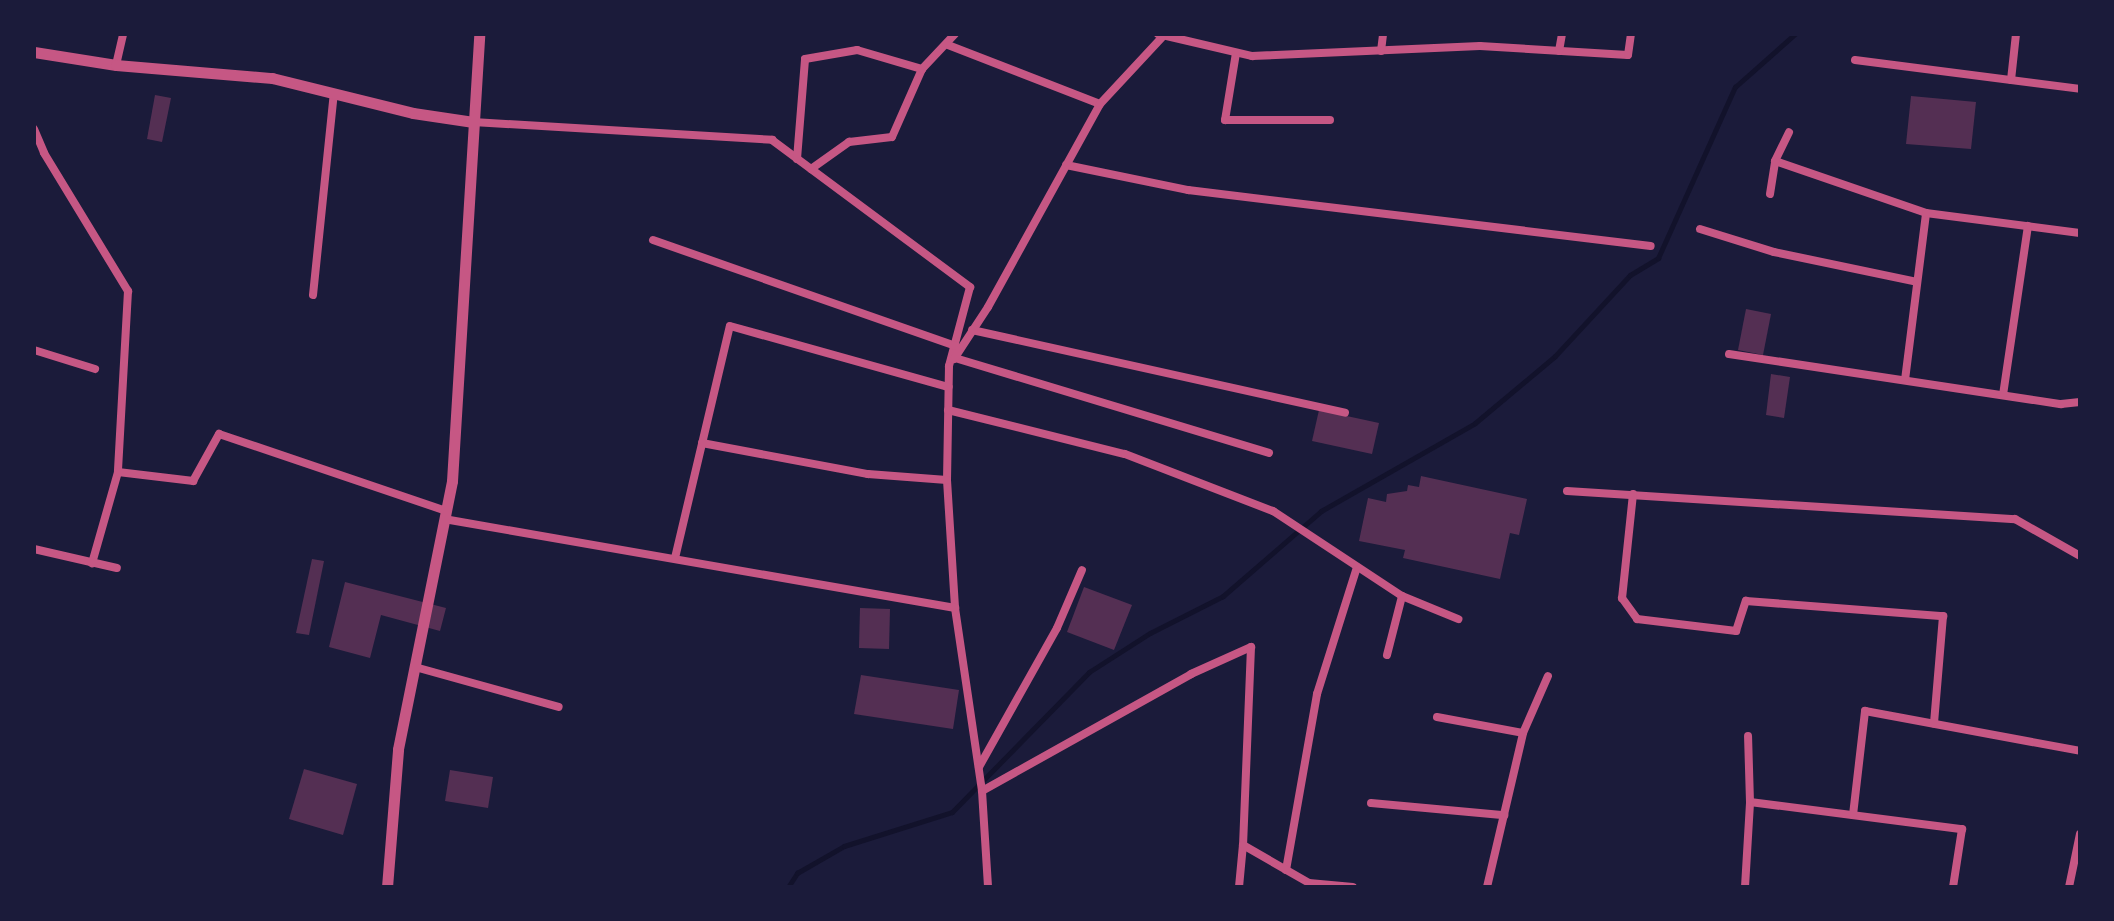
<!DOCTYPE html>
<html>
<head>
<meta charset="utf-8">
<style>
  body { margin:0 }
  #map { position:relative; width:2114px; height:921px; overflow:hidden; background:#1b1b3a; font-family:"Golos Text",sans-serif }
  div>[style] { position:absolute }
  .stream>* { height:5px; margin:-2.5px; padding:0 2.5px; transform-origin:2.5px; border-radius:2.5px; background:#12122b }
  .building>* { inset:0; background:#542f53 }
  .minor>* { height:8px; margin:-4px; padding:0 4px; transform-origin:4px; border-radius:4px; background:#c65784 }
  .tertiary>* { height:11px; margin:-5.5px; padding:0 5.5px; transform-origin:5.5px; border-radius:5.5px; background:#c65784 }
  span { translate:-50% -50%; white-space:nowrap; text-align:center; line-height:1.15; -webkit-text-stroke:8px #1b1b3a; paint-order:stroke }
  .frame { position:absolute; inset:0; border:36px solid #1b1b3a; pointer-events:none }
</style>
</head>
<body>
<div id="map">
  <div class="stream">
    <div style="left:788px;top:887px;width:17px;rotate:-57deg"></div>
    <div style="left:797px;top:873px;width:54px;rotate:-29.9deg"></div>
    <div style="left:844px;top:846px;width:113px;rotate:-17.5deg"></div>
    <div style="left:952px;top:812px;width:196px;rotate:-45.6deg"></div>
    <div style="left:1089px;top:672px;width:72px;rotate:-32.6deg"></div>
    <div style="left:1150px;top:633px;width:82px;rotate:-26.9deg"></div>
    <div style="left:1223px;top:596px;width:130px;rotate:-40.9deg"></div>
    <div style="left:1321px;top:511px;width:177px;rotate:-29.7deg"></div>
    <div style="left:1475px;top:423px;width:104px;rotate:-39.9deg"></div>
    <div style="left:1555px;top:356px;width:110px;rotate:-47.2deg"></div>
    <div style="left:1630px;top:275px;width:33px;rotate:-31deg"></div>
    <div style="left:1658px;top:258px;width:188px;rotate:-65.8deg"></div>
    <div style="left:1735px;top:87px;width:80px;rotate:-41.5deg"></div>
  </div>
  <div class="building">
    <div style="clip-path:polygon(155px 95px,171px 98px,162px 142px,147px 139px)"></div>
    <div style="clip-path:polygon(1911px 96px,1976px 102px,1971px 149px,1906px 144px)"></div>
    <div style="clip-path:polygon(1746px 309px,1771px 314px,1763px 355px,1738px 350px)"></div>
    <div style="clip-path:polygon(1771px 374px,1790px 377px,1784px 418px,1766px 415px)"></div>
    <div style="clip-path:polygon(1319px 410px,1379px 423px,1372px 454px,1312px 441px)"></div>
    <div style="clip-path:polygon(1421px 476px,1527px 499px,1519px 535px,1510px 533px,1500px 579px,1403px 558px,1405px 550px,1359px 541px,1368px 498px,1386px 502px,1387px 494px,1407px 491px,1408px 485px,1419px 487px)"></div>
    <div style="clip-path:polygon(312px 559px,324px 561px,309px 635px,296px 633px)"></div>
    <div style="clip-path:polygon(345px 582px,446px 608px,440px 631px,381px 615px,370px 658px,329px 647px)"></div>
    <div style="clip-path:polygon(1084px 587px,1132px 605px,1114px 650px,1067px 632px)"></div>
    <div style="clip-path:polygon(860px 608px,890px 609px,889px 649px,859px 648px)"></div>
    <div style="clip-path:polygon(861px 675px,959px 690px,953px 729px,854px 714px)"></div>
    <div style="clip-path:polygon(304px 769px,357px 784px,343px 835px,289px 819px)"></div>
    <div style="clip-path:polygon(450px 770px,493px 777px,488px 808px,445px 801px)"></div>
  </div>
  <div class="minor">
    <div style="left:1158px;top:34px;width:97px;rotate:13.2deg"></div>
    <div style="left:1252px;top:56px;width:228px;rotate:-2.5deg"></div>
    <div style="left:1480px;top:46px;width:148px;rotate:3.5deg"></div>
    <div style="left:1628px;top:55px;width:21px;rotate:-82deg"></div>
    <div style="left:948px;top:45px;width:163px;rotate:21.2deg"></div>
    <div style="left:1381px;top:51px;width:17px;rotate:-83deg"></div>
    <div style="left:1559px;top:51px;width:17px;rotate:-80deg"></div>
    <div style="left:1236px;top:53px;width:68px;rotate:99.3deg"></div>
    <div style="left:1225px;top:120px;width:105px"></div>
    <div style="left:1855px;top:60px;width:227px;rotate:7.3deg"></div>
    <div style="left:116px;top:65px;width:32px;rotate:-77deg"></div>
    <div style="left:2011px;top:80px;width:46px;rotate:-83.8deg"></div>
    <div style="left:473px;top:122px;width:300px;rotate:3.4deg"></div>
    <div style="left:772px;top:140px;width:247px;rotate:36.6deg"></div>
    <div style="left:970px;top:287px;width:82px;rotate:104.9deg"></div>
    <div style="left:949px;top:366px;width:114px;rotate:91deg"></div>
    <div style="left:947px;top:480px;width:128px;rotate:86.4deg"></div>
    <div style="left:955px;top:608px;width:185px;rotate:81.6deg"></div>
    <div style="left:982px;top:791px;width:96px;rotate:86.4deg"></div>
    <div style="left:34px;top:129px;width:26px;rotate:67deg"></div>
    <div style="left:44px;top:153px;width:162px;rotate:58.7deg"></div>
    <div style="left:128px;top:291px;width:181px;rotate:93.2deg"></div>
    <div style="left:118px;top:472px;width:95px;rotate:105.9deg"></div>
    <div style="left:797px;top:159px;width:100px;rotate:-85.4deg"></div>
    <div style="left:805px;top:59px;width:53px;rotate:-9.8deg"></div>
    <div style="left:857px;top:50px;width:68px;rotate:16.3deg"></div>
    <div style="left:1775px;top:161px;width:160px;rotate:19deg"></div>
    <div style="left:1066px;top:165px;width:125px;rotate:11.6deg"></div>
    <div style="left:1188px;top:190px;width:466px;rotate:6.9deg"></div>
    <div style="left:811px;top:169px;width:47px;rotate:-35.4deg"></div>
    <div style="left:849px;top:142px;width:43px;rotate:-6.6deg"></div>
    <div style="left:892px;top:137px;width:74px;rotate:-66.2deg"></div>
    <div style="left:922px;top:69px;width:48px;rotate:-46.7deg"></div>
    <div style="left:1770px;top:194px;width:33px;rotate:-81deg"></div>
    <div style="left:1775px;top:161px;width:32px;rotate:-64deg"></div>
    <div style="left:1700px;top:229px;width:77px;rotate:17.3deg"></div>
    <div style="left:1774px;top:252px;width:146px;rotate:11.8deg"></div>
    <div style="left:653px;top:240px;width:320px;rotate:19.3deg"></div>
    <div style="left:313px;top:295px;width:203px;rotate:-84.1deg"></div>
    <div style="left:972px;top:330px;width:382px;rotate:12.5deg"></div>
    <div style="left:34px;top:350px;width:64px;rotate:17.3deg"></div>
    <div style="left:1729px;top:354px;width:336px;rotate:8.6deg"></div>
    <div style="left:2061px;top:404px;width:19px;rotate:-6deg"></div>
    <div style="left:955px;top:358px;width:328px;rotate:16.8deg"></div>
    <div style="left:954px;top:359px;width:62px;rotate:-56.8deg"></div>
    <div style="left:988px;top:307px;width:232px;rotate:-61.1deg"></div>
    <div style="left:1100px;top:104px;width:96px;rotate:-47.1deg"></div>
    <div style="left:1905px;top:380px;width:168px;rotate:-82.8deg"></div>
    <div style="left:1926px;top:213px;width:155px;rotate:7.4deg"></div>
    <div style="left:2003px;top:395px;width:171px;rotate:-81.6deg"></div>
    <div style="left:948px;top:410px;width:182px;rotate:14deg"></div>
    <div style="left:1125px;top:454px;width:159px;rotate:21.1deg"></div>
    <div style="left:1273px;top:511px;width:154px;rotate:33.4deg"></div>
    <div style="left:1402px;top:596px;width:61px;rotate:22.3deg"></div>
    <div style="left:702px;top:443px;width:169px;rotate:10.6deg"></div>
    <div style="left:868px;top:474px;width:79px;rotate:4.3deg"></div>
    <div style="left:118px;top:472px;width:76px;rotate:6.8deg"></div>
    <div style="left:193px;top:481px;width:54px;rotate:-61deg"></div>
    <div style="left:219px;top:434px;width:240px;rotate:18.7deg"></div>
    <div style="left:1567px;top:491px;width:449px;rotate:3.6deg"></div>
    <div style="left:2015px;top:519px;width:75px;rotate:29.6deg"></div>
    <div style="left:1633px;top:494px;width:105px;rotate:96deg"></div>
    <div style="left:1622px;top:598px;width:26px;rotate:54deg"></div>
    <div style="left:1637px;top:619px;width:100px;rotate:6.9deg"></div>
    <div style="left:1736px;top:631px;width:32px;rotate:-72deg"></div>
    <div style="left:1746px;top:601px;width:198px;rotate:4.4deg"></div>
    <div style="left:1943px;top:616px;width:108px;rotate:94.8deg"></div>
    <div style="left:444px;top:519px;width:519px;rotate:9.88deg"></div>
    <div style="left:34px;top:549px;width:85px;rotate:12.9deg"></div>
    <div style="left:675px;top:558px;width:238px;rotate:-76.7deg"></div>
    <div style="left:730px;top:326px;width:227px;rotate:15.6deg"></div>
    <div style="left:1387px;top:655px;width:61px;rotate:-75.7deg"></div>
    <div style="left:415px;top:667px;width:149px;rotate:15.5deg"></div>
    <div style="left:1437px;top:717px;width:87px;rotate:10.5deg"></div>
    <div style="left:979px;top:767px;width:159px;rotate:-60.7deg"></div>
    <div style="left:1057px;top:628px;width:63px;rotate:-66.7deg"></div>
    <div style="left:982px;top:791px;width:240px;rotate:-29.2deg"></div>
    <div style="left:1191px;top:674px;width:66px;rotate:-24.2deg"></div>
    <div style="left:1251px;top:647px;width:198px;rotate:92.3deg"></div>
    <div style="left:1750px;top:802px;width:214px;rotate:7.3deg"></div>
    <div style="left:1962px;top:829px;width:59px;rotate:98.8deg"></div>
    <div style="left:1371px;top:803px;width:134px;rotate:5.2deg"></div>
    <div style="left:1853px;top:815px;width:105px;rotate:-83.4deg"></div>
    <div style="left:1865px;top:711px;width:219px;rotate:10.5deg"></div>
    <div style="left:1286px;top:870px;width:179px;rotate:-80deg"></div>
    <div style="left:1317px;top:694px;width:133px;rotate:-72.5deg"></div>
    <div style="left:1239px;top:887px;width:42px;rotate:-84.6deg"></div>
    <div style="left:1243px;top:845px;width:76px;rotate:29.9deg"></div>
    <div style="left:1309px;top:883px;width:44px;rotate:5.2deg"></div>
    <div style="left:1487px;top:887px;width:158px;rotate:-76.8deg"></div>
    <div style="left:1523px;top:733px;width:62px;rotate:-66.3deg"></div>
    <div style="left:1745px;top:887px;width:85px;rotate:-86.6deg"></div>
    <div style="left:1750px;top:802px;width:66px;rotate:-91.7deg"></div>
    <div style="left:2069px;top:887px;width:54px;rotate:-78.3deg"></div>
  </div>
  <div class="tertiary">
    <div style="left:34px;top:52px;width:83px;rotate:9deg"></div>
    <div style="left:116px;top:65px;width:157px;rotate:4.8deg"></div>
    <div style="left:272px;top:78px;width:145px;rotate:13.9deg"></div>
    <div style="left:413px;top:113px;width:61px;rotate:8.5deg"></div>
    <div style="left:387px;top:887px;width:138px;rotate:-85.4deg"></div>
    <div style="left:398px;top:749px;width:273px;rotate:-78.6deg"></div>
    <div style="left:452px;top:481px;width:448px;rotate:-86.5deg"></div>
  </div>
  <div class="frame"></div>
</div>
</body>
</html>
